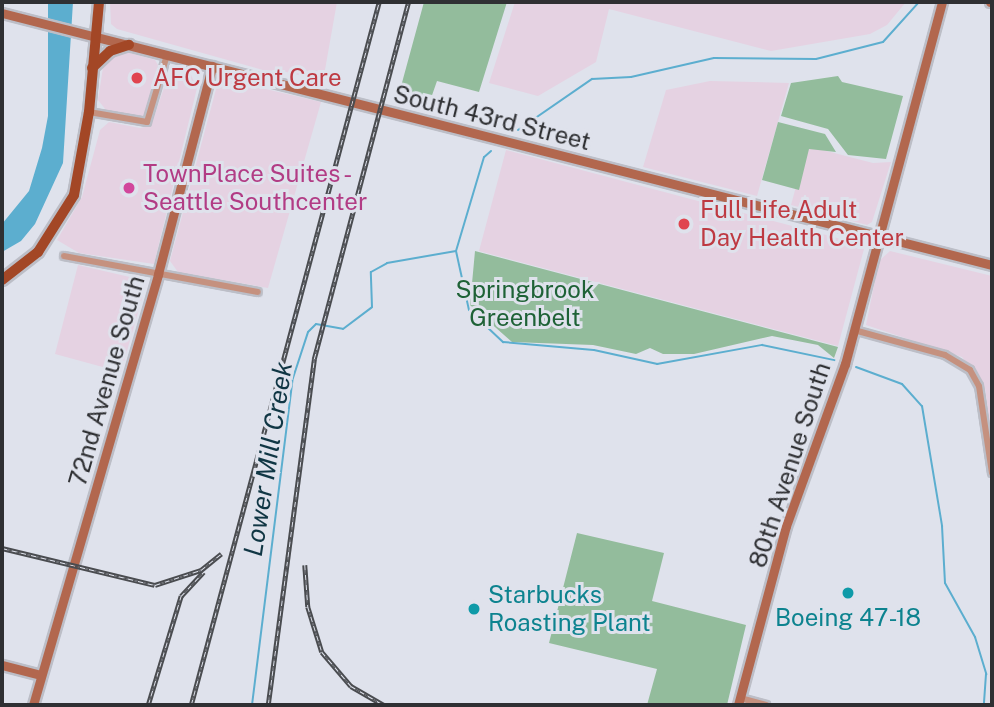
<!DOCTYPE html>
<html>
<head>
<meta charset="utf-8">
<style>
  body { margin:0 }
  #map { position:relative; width:994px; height:707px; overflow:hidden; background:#dfe2ec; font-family:"Public Sans",sans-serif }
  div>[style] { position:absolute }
  .commercial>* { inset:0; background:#e5d2e2 }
  .green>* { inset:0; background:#93bc9c }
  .water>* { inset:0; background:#5caecf }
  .stream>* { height:2px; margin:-1px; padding:0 1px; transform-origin:1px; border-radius:1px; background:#5caecf }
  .roads { filter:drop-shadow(2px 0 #bcbec7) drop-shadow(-2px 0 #bcbec7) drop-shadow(0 2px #bcbec7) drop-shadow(0 -2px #bcbec7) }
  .street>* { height:6px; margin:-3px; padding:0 3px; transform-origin:3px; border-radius:3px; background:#c5917f }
  .secondary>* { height:9px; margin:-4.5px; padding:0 4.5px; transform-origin:4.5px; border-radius:4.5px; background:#b2674e }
  .primary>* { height:10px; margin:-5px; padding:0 5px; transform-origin:5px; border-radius:5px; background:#a34726 }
  .rail>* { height:4.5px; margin-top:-2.25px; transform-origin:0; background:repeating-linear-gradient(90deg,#dfe2ec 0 5px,#4a4c50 0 10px); box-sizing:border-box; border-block:2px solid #4a4c50 }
  .dots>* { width:19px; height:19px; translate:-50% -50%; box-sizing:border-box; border:4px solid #dfe2ec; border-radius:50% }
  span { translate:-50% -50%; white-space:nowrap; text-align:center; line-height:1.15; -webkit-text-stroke:6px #dfe2ec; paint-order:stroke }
  .health-label { font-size:24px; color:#be3a42 }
  .left { translate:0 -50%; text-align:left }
  .street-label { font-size:24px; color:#2f3033 }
  .hotel-label { font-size:24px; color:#b23c85 }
  .park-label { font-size:24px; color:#1e6236 }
  .culture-label { font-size:24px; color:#0d838f }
  .water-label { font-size:26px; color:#103644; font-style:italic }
  .frame { position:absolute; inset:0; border:4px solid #2f3033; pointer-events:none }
</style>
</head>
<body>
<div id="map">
  <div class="commercial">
    <div style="clip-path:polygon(110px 2px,337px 2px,323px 81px,282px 71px,277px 74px,117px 29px,111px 24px)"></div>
    <div style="clip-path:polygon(515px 2px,906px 2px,887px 25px,870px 34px,771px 51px,609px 9px,596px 62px,538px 96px,489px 83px)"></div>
    <div style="clip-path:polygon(123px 51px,155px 60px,158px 65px,147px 112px,141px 117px,106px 110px,98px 100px,104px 61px)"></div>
    <div style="clip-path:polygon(178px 71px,191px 75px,197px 88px,154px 264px,79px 253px,57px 240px,82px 197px,100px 130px,109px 122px,140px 128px,151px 126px,167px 79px)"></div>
    <div style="clip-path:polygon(219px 78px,321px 102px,268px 288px,178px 272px,170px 261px)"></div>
    <div style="clip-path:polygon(710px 81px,789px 83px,757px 196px,643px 167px,666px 90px)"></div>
    <div style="clip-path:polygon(807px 146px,873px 163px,891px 162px,872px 222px,867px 225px,791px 205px)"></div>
    <div style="clip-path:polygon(506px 150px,860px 244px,864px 249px,838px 346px,479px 251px)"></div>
    <div style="clip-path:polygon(890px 251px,992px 276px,992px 440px,985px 388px,962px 357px,866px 325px,879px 261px)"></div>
    <div style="clip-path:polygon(78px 265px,147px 281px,121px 372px,55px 354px)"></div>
  </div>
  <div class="green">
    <div style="clip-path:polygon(424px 2px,507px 2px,479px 92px,437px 81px,430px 101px,400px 90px)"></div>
    <div style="clip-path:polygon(838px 76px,842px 82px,903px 96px,886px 159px,848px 155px,828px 129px,781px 116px,791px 83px)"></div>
    <div style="clip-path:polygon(778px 122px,825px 134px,836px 152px,809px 149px,799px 190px,762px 180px)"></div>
    <div style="clip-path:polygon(475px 251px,838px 347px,834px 358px,818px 345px,772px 336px,694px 354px,663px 354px,650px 348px,636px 354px,593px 345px,512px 342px,470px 305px)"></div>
    <div style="clip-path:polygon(577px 533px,664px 553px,652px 601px,746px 625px,727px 705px,647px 705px,657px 669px,549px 643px)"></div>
  </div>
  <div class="water">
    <div style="clip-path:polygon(48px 2px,73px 2px,63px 163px,35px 224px,21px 241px,2px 252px,2px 224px,29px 191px,42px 148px,48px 116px)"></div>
  </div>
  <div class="stream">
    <div style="left:518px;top:130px;width:90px;rotate:-34.6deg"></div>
    <div style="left:592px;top:79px;width:39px;rotate:-3deg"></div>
    <div style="left:631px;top:77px;width:85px;rotate:-12.9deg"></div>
    <div style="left:714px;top:58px;width:102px;rotate:0.6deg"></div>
    <div style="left:816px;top:59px;width:69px;rotate:-14.2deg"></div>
    <div style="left:883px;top:42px;width:54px;rotate:-48deg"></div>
    <div style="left:491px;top:151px;width:9px;rotate:139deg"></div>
    <div style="left:484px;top:157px;width:98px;rotate:106.6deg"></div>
    <div style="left:456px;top:251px;width:60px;rotate:77.6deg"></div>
    <div style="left:469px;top:310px;width:47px;rotate:43.3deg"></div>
    <div style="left:503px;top:342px;width:91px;rotate:5deg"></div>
    <div style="left:594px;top:350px;width:65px;rotate:12.5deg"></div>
    <div style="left:657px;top:364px;width:107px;rotate:-10.3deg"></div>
    <div style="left:762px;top:345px;width:74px;rotate:11.8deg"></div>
    <div style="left:856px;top:367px;width:49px;rotate:20.3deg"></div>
    <div style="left:902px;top:384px;width:30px;rotate:48deg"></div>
    <div style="left:922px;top:406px;width:122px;rotate:80.5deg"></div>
    <div style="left:942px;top:526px;width:57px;rotate:87deg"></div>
    <div style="left:945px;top:583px;width:62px;rotate:60.9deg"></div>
    <div style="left:975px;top:637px;width:39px;rotate:73deg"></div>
    <div style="left:986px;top:674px;width:31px;rotate:94deg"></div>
    <div style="left:252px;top:705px;width:330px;rotate:-82.9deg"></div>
    <div style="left:293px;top:378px;width:48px;rotate:-71.9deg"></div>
    <div style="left:308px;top:332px;width:11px;rotate:-45deg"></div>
    <div style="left:316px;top:324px;width:27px;rotate:10deg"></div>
    <div style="left:343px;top:329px;width:36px;rotate:-37deg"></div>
    <div style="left:372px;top:307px;width:35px;rotate:-92deg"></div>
    <div style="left:371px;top:272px;width:18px;rotate:-29deg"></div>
    <div style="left:387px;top:263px;width:70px;rotate:-9.9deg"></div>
  </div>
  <div class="roads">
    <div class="street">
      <div style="left:89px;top:112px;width:59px;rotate:9.8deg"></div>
      <div style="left:147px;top:122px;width:70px;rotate:-73.4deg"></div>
      <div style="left:64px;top:256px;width:197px;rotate:10.5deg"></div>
      <div style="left:854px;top:330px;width:94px;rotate:15.4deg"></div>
      <div style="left:945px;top:355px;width:29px;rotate:31deg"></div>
      <div style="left:970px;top:370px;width:18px;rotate:61deg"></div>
      <div style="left:979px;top:386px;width:88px;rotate:81.5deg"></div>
      <div style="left:740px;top:698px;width:27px;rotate:15deg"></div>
    </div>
    <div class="secondary">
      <div style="left:990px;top:2px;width:2px"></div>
      <div style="left:2px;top:13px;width:1022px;rotate:14.28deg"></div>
      <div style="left:2px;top:665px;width:40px;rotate:14.4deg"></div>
      <div style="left:33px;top:705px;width:449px;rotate:-73.8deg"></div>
      <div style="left:158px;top:274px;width:215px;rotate:-75.4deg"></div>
      <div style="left:738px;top:705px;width:185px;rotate:-75deg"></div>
      <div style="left:786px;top:526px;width:172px;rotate:-70deg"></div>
      <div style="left:845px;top:364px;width:375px;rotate:-75deg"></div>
    </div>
    <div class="primary">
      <div style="left:92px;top:68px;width:25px;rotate:-43deg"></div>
      <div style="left:110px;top:51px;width:20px;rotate:-18deg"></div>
      <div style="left:2px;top:280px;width:46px;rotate:-37.9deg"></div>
      <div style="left:38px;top:252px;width:67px;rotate:-57.7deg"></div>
      <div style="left:74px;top:195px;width:84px;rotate:-79.8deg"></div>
      <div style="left:89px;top:112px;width:110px;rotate:-84.8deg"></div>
    </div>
  </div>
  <div class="rail">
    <div style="left:2px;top:548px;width:157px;rotate:13.6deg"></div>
    <div style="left:155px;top:585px;width:48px;rotate:-18.1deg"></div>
    <div style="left:201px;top:570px;width:26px;rotate:-39deg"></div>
    <div style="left:305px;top:565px;width:42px;rotate:85.9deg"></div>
    <div style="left:308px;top:607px;width:47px;rotate:72.7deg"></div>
    <div style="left:322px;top:652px;width:45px;rotate:49.5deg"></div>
    <div style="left:351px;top:686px;width:38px;rotate:30deg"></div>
    <div style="left:148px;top:705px;width:114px;rotate:-73.2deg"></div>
    <div style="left:181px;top:596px;width:33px;rotate:-47deg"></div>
    <div style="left:191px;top:705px;width:728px;rotate:-75.03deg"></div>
    <div style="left:268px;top:705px;width:349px;rotate:-82.4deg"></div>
    <div style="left:314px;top:359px;width:369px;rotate:-75.2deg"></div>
  </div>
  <div class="dots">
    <div style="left:137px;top:78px;background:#e0444e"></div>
    <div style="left:129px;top:188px;background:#d1479c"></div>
    <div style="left:684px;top:224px;background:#e0444e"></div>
    <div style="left:848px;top:593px;background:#0f9aa8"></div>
    <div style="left:474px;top:609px;background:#0f9aa8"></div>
  </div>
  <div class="health-label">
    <span class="left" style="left:153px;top:78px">AFC Urgent Care</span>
    <span class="left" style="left:700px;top:224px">Full Life Adult<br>Day Health Center</span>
  </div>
  <div class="street-label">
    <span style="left:492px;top:118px;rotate:14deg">South 43rd Street</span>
    <span style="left:107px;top:381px;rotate:-74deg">72nd Avenue South</span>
    <span style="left:790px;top:465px;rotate:-72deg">80th Avenue South</span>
  </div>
  <div class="hotel-label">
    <span class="left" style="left:143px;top:188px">TownPlace Suites -<br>Seattle Southcenter</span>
  </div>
  <div class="park-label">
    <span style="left:525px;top:304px">Springbrook<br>Greenbelt</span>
  </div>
  <div class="culture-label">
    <span class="left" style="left:488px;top:609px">Starbucks<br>Roasting Plant</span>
    <span style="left:848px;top:618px">Boeing 47-18</span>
  </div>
  <div class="water-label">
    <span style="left:268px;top:459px;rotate:-81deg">Lower Mill Creek</span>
  </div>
  <div class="frame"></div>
</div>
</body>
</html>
